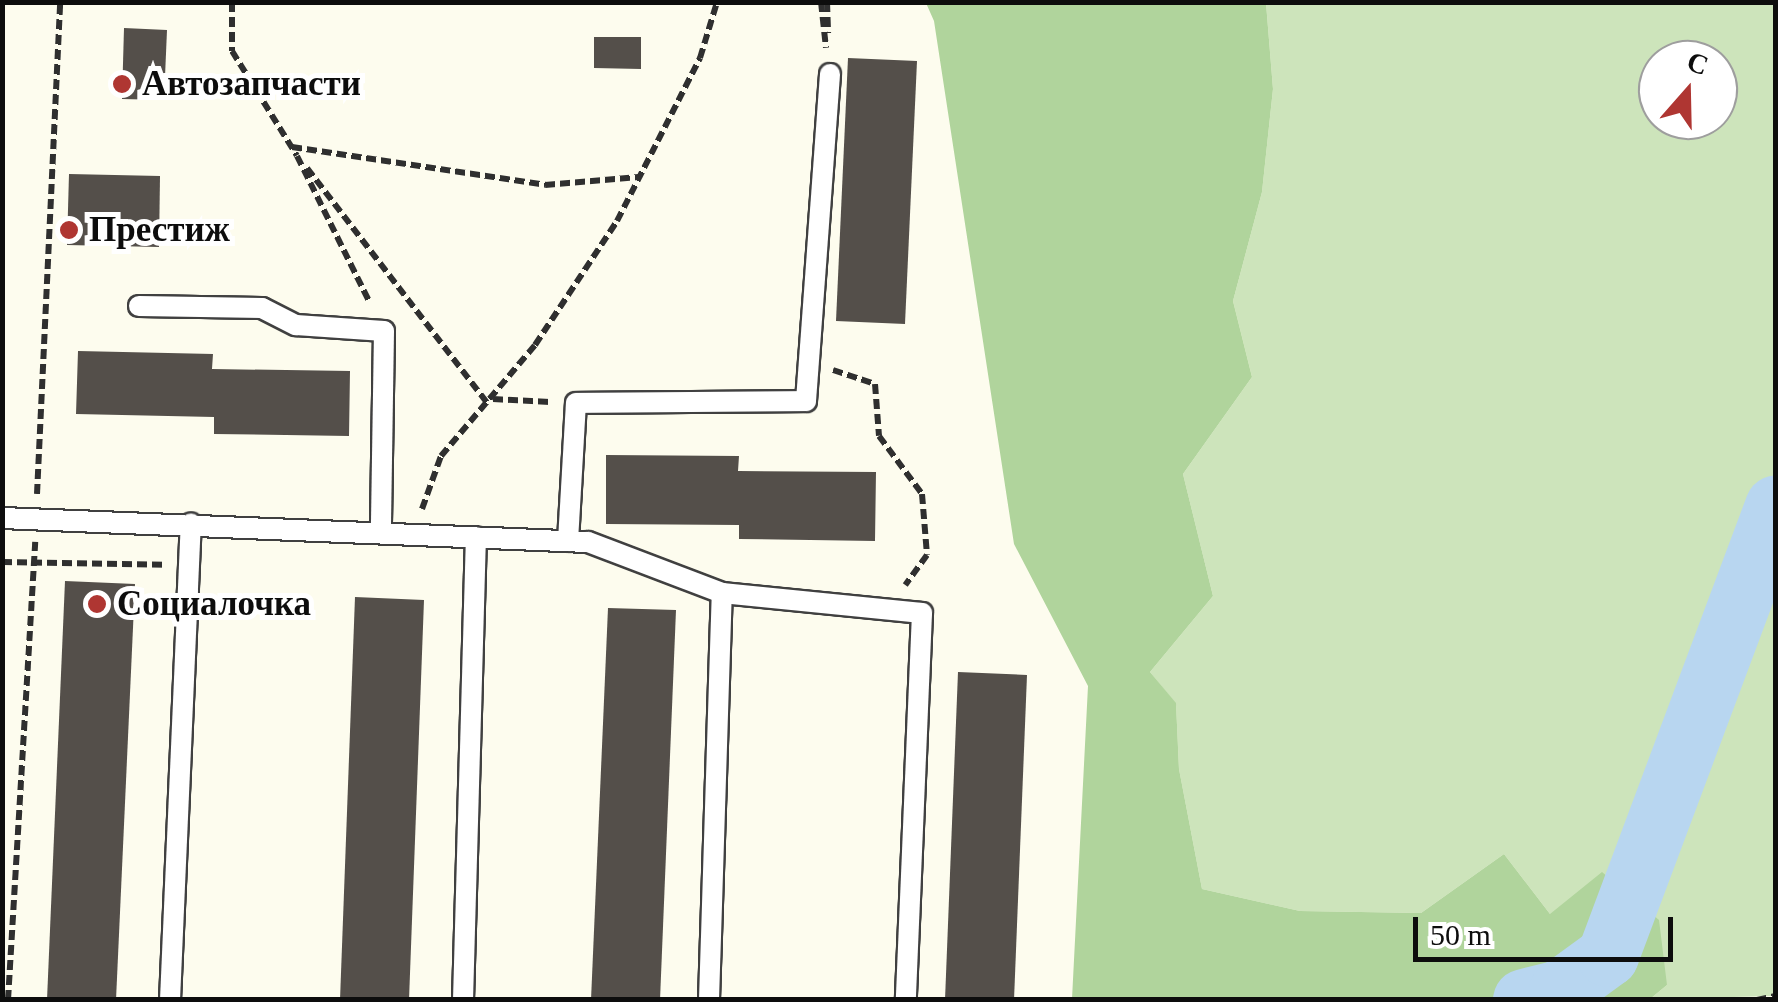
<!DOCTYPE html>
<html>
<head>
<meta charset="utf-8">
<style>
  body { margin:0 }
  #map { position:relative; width:1778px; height:1002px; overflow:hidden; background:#fdfcee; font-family:"Times New Roman",serif }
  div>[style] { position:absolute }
  .green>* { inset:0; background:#cde4bb }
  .forest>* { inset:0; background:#b0d49c }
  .river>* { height:62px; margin:-31px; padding:0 31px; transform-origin:31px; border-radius:31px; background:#b8d6f0 }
  .building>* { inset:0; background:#544f4a }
  .path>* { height:6px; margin-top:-3px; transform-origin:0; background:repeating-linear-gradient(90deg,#2f2f2f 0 10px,transparent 0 15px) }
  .roads { filter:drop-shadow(2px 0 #404040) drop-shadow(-2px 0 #404040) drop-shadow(0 2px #404040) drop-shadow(0 -2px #404040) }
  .lane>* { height:20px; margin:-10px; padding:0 10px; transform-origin:10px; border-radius:10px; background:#fff }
  .dots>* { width:28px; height:28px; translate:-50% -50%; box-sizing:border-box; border:5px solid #fff; border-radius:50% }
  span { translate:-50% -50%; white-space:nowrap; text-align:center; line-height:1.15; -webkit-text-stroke:10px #fff; paint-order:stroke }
  .poi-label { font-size:35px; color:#0d0d0d; font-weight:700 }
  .left { translate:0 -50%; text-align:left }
  .frame { position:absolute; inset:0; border:5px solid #0d0d0d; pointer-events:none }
  .north { position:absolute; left:1638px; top:40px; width:100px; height:100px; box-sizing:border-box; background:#fff; border:2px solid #9e9e9e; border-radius:50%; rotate:20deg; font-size:28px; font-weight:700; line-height:40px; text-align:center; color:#0d0d0d }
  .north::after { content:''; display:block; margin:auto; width:35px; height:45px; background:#af3632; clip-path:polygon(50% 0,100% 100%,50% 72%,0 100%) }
  .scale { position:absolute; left:1413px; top:917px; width:260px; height:45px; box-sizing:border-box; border:5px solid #0d0d0d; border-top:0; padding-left:12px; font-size:30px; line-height:35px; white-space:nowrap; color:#0d0d0d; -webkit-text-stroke:8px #fff; paint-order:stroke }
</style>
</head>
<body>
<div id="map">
  <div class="green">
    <div style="clip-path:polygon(evenodd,1266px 3px,1775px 3px,1775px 996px,1650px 999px,1667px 985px,1550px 914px,1504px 854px,1421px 913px,1300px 911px,1202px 889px,1179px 769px,1176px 704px,1150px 672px,1213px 596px,1183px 474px,1252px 377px,1233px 301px,1262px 192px,1273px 89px,1266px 3px,1658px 60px,1718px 60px,1718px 120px,1658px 120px,1658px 60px)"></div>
  </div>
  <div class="forest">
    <div style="clip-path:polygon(926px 3px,1266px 3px,1273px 89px,1262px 192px,1233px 301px,1252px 377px,1183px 474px,1213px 596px,1150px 672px,1176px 703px,1179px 769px,1202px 889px,1300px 911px,1421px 913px,1504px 854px,1550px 914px,1602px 872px,1659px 920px,1667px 985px,1650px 999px,1072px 999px,1088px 686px,1014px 544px,934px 21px)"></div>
  </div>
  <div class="river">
    <div style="left:1524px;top:1000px;width:37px;rotate:-14deg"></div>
    <div style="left:1560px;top:991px;width:59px;rotate:-36.1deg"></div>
    <div style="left:1608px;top:956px;width:480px;rotate:-69.5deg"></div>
  </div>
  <div class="building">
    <div style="clip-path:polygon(124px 28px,167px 30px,164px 100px,122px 99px)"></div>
    <div style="clip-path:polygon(594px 37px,641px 37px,641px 69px,594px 68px)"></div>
    <div style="clip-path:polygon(848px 58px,917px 61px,905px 324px,836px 321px)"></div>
    <div style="clip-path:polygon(69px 174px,160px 176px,159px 247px,67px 245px)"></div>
    <div style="clip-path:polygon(78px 351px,213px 354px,212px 369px,350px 371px,349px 436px,214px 434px,214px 417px,76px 414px)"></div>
    <div style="clip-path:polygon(606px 455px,739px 456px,738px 471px,876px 472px,875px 541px,739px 539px,739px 525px,606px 524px)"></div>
    <div style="clip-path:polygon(65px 581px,135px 584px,116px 1000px,47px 1000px)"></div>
    <div style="clip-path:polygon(355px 597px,424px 600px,409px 1000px,340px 1000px)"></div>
    <div style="clip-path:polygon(608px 608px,676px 610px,660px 1000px,591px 1000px)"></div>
    <div style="clip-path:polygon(958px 672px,1027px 675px,1014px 1000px,945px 1000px)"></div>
  </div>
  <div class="path">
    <div style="left:232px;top:2px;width:49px;rotate:90deg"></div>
    <div style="left:232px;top:51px;width:123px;rotate:58.2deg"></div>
    <div style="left:297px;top:156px;width:164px;rotate:63.6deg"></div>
    <div style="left:821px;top:2px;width:46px;rotate:83.8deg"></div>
    <div style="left:827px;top:2px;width:31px;rotate:88deg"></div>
    <div style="left:292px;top:147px;width:256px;rotate:8.5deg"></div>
    <div style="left:545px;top:185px;width:94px;rotate:-4.9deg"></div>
    <div style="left:307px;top:168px;width:299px;rotate:52.5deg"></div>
    <div style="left:833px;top:370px;width:44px;rotate:18.4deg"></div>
    <div style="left:875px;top:384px;width:52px;rotate:85.6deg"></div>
    <div style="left:879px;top:436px;width:72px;rotate:53.4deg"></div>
    <div style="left:922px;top:494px;width:61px;rotate:85.3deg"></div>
    <div style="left:927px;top:555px;width:37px;rotate:126deg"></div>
    <div style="left:493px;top:399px;width:57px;rotate:3deg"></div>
    <div style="left:37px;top:494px;width:493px;rotate:-87.3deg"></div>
    <div style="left:422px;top:509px;width:56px;rotate:-70.3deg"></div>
    <div style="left:441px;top:456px;width:145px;rotate:-49.7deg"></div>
    <div style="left:535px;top:345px;width:149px;rotate:-56.5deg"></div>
    <div style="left:617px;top:221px;width:183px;rotate:-63deg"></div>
    <div style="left:700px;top:58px;width:59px;rotate:-73.1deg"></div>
    <div style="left:2px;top:562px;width:164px;rotate:1deg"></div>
    <div style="left:8px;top:1000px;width:459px;rotate:-86.6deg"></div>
    <div style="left:1757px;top:1000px;width:19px;rotate:-12deg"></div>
  </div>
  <div class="roads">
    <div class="lane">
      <div style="left:139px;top:306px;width:123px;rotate:0.9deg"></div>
      <div style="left:262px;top:308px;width:38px;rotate:27deg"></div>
      <div style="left:296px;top:325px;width:88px;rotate:3.9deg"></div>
      <div style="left:384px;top:331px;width:201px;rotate:90.9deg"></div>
      <div style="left:2px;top:518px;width:586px;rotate:2.35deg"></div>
      <div style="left:588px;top:542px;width:143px;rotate:20.8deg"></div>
      <div style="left:722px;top:593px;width:201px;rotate:5.7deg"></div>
      <div style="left:922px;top:613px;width:387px;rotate:92.4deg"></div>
      <div style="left:568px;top:541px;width:138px;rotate:-86.7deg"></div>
      <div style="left:576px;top:403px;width:230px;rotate:-0.5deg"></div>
      <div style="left:806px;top:401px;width:328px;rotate:-85.8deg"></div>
      <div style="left:170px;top:1000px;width:477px;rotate:-87.5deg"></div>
      <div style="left:463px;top:1000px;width:463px;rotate:-88.4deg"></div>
      <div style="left:709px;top:1000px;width:407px;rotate:-88.2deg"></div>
    </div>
  </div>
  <div class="dots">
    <div style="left:122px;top:84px;background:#af3632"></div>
    <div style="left:69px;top:230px;background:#af3632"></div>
    <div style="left:97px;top:604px;background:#af3632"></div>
  </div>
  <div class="poi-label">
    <span class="left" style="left:142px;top:84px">Автозапчасти</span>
    <span class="left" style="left:89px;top:230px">Престиж</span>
    <span class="left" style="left:117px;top:604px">Социалочка</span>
  </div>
  <div class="frame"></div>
  <div class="north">С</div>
  <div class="scale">50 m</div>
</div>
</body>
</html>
